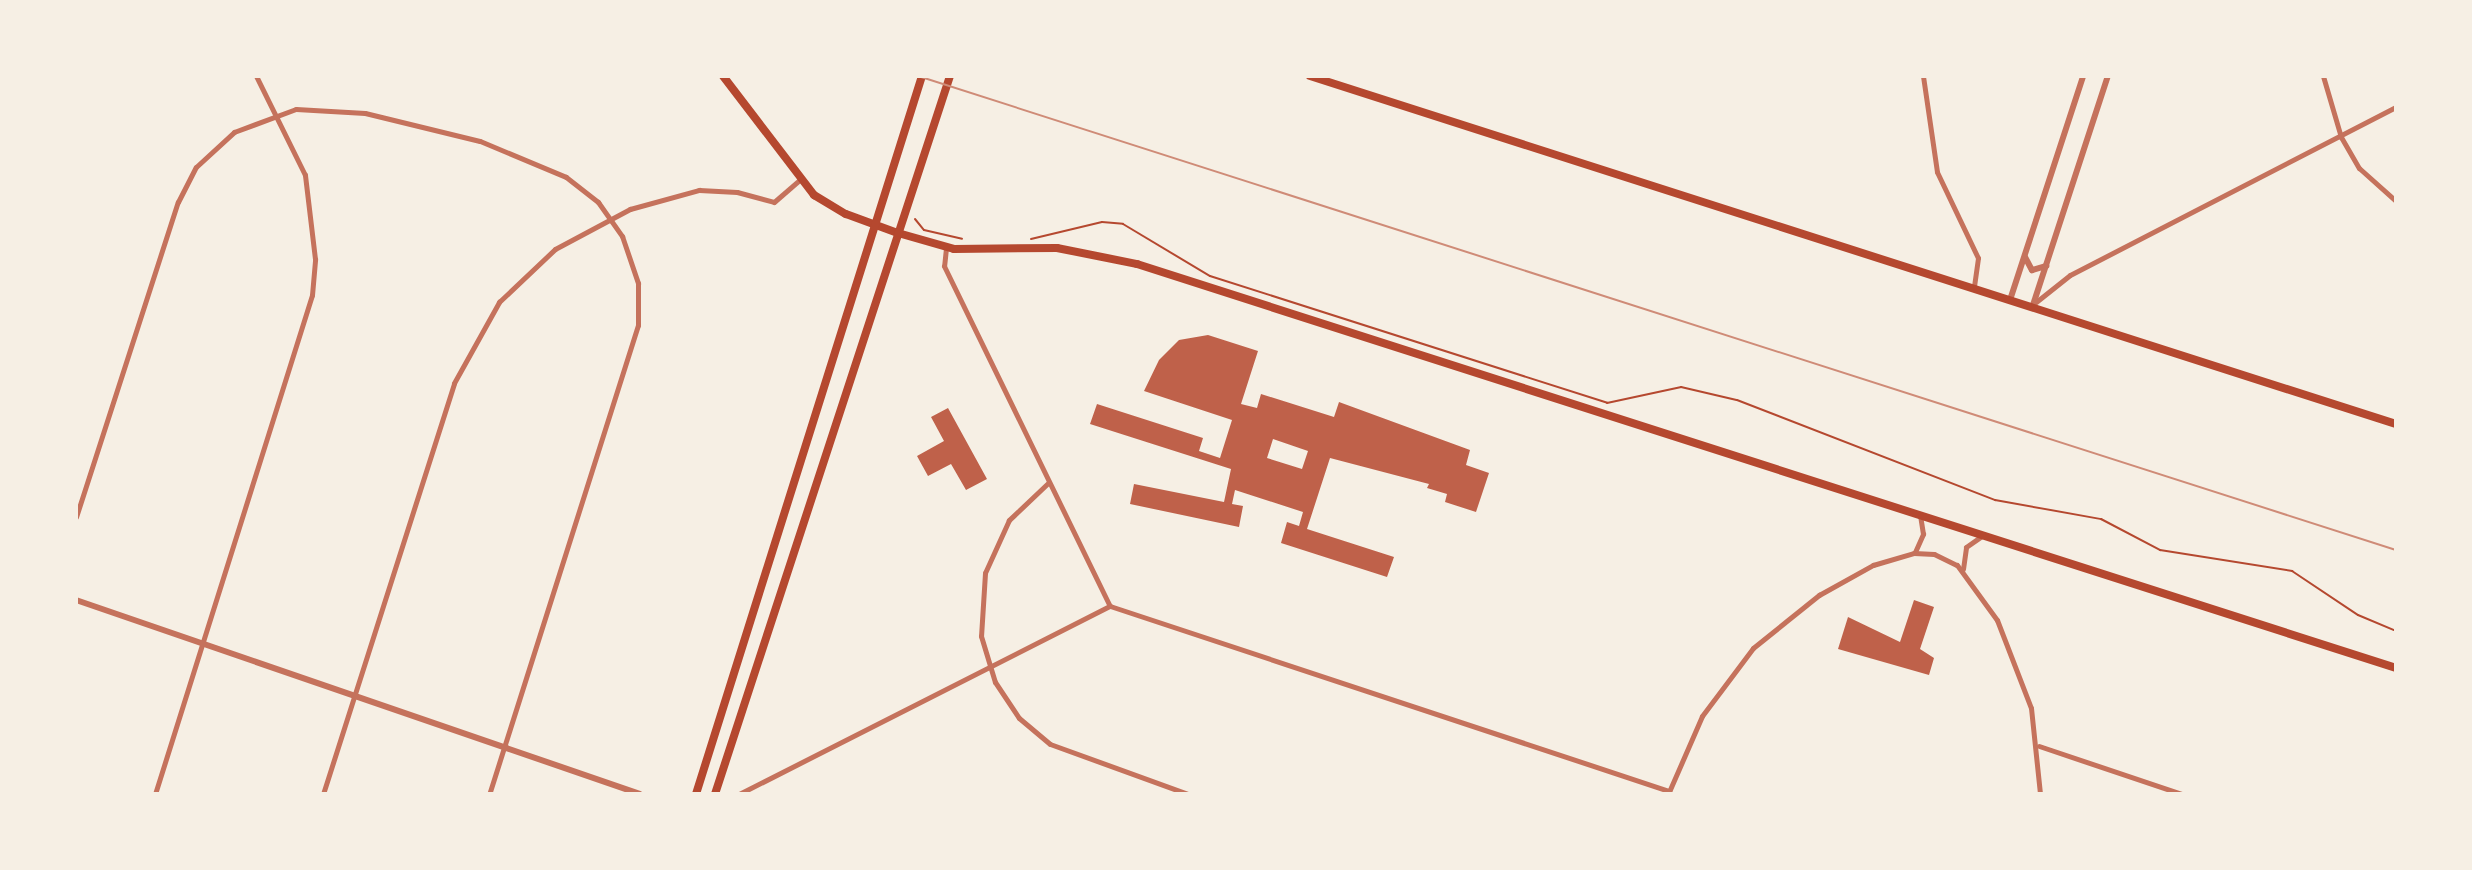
<!DOCTYPE html>
<html>
<head>
<meta charset="utf-8">
<style>
  body { margin:0 }
  #map { position:relative; width:2472px; height:870px; overflow:hidden; background:#f6efe4; font-family:Signika,sans-serif }
  div>[style] { position:absolute }
  .building>* { inset:0; background:#bf614a }
  .path>* { height:2px; margin:-1px; padding:0 1px; transform-origin:1px; border-radius:1px; background:#b5482f }
  .minor>* { height:5px; margin:-2.5px; padding:0 2.5px; transform-origin:2.5px; border-radius:2.5px; background:#c5725c }
  .tertiary>* { height:6px; margin:-3px; padding:0 3px; transform-origin:3px; border-radius:3px; background:#c5725c }
  .primary>* { height:8px; margin:-4px; padding:0 4px; transform-origin:4px; border-radius:4px; background:#b5482f }
  .tram>* { height:2px; margin:-1px; padding:0 1px; transform-origin:1px; border-radius:1px; background:#cf8b77 }
  span { translate:-50% -50%; white-space:nowrap; text-align:center; line-height:1.15; -webkit-text-stroke:8px #f6efe4; paint-order:stroke }
  .frame { position:absolute; inset:0; border:78px solid #f6efe4; pointer-events:none }
</style>
</head>
<body>
<div id="map">
  <div class="building">
    <div style="clip-path:polygon(evenodd,1208px 335px,1258px 351px,1241px 404px,1257px 408px,1261px 394px,1334px 417px,1339px 402px,1470px 450px,1466px 465px,1489px 473px,1476px 512px,1445px 502px,1447px 494px,1427px 488px,1429px 484px,1330px 458px,1307px 529px,1394px 557px,1387px 577px,1281px 543px,1287px 522px,1299px 526px,1303px 512px,1235px 490px,1232px 504px,1243px 506px,1239px 527px,1130px 504px,1134px 484px,1224px 502px,1231px 469px,1090px 424px,1097px 404px,1203px 438px,1199px 451px,1220px 458px,1232px 420px,1144px 391px,1159px 360px,1179px 340px,1208px 335px,1273px 439px,1308px 451px,1302px 469px,1267px 458px,1273px 439px)"></div>
    <div style="clip-path:polygon(948px 408px,987px 479px,966px 490px,951px 464px,928px 476px,917px 456px,944px 441px,931px 417px)"></div>
    <div style="clip-path:polygon(1914px 600px,1934px 607px,1920px 649px,1934px 658px,1929px 675px,1838px 649px,1848px 617px,1900px 642px)"></div>
  </div>
  <div class="path">
    <div style="left:915px;top:219px;width:14px;rotate:51deg"></div>
    <div style="left:924px;top:230px;width:39px;rotate:13deg"></div>
    <div style="left:1031px;top:239px;width:73px;rotate:-13.5deg"></div>
    <div style="left:1102px;top:222px;width:21px;rotate:5deg"></div>
    <div style="left:1123px;top:224px;width:101px;rotate:30.9deg"></div>
    <div style="left:1210px;top:276px;width:417px;rotate:17.7deg"></div>
    <div style="left:1607px;top:403px;width:76px;rotate:-12.2deg"></div>
    <div style="left:1681px;top:387px;width:57px;rotate:13.1deg"></div>
    <div style="left:1737px;top:400px;width:277px;rotate:21.2deg"></div>
    <div style="left:1995px;top:500px;width:108px;rotate:10.2deg"></div>
    <div style="left:2101px;top:519px;width:67px;rotate:27.7deg"></div>
    <div style="left:2160px;top:550px;width:134px;rotate:9deg"></div>
    <div style="left:2292px;top:571px;width:79px;rotate:33.7deg"></div>
    <div style="left:2358px;top:615px;width:41px;rotate:22.8deg"></div>
  </div>
  <div class="minor">
    <div style="left:1923px;top:76px;width:97px;rotate:81.7deg"></div>
    <div style="left:1937px;top:172px;width:95px;rotate:64.5deg"></div>
    <div style="left:1978px;top:258px;width:30px;rotate:98deg"></div>
    <div style="left:2323px;top:76px;width:64px;rotate:73.6deg"></div>
    <div style="left:2341px;top:137px;width:36px;rotate:60deg"></div>
    <div style="left:2359px;top:168px;width:50px;rotate:41.7deg"></div>
    <div style="left:946px;top:248px;width:18px;rotate:96deg"></div>
    <div style="left:944px;top:266px;width:378px;rotate:64deg"></div>
    <div style="left:2036px;top:302px;width:43px;rotate:-38.5deg"></div>
    <div style="left:2070px;top:275px;width:367px;rotate:-27.3deg"></div>
    <div style="left:1048px;top:483px;width:54px;rotate:136.5deg"></div>
    <div style="left:1009px;top:520px;width:58px;rotate:114.4deg"></div>
    <div style="left:985px;top:573px;width:63px;rotate:93.6deg"></div>
    <div style="left:981px;top:636px;width:48px;rotate:73.1deg"></div>
    <div style="left:995px;top:682px;width:43px;rotate:56.3deg"></div>
    <div style="left:1019px;top:718px;width:40px;rotate:40deg"></div>
    <div style="left:1050px;top:744px;width:147px;rotate:19.9deg"></div>
    <div style="left:76px;top:517px;width:331px;rotate:-72.1deg"></div>
    <div style="left:178px;top:202px;width:39px;rotate:-63deg"></div>
    <div style="left:196px;top:167px;width:52px;rotate:-42.6deg"></div>
    <div style="left:234px;top:132px;width:66px;rotate:-20.4deg"></div>
    <div style="left:296px;top:109px;width:69px;rotate:3.3deg"></div>
    <div style="left:365px;top:113px;width:118px;rotate:13.7deg"></div>
    <div style="left:480px;top:141px;width:93px;rotate:22.7deg"></div>
    <div style="left:566px;top:177px;width:41px;rotate:38deg"></div>
    <div style="left:598px;top:202px;width:42px;rotate:54.8deg"></div>
    <div style="left:622px;top:236px;width:50px;rotate:71.2deg"></div>
    <div style="left:638px;top:283px;width:42px;rotate:90deg"></div>
    <div style="left:638px;top:325px;width:492px;rotate:107.6deg"></div>
    <div style="left:1915px;top:552px;width:20px;rotate:-66deg"></div>
    <div style="left:1923px;top:534px;width:18px;rotate:-99deg"></div>
    <div style="left:1963px;top:569px;width:22px;rotate:-82deg"></div>
    <div style="left:1966px;top:547px;width:19px;rotate:-35deg"></div>
    <div style="left:2039px;top:746px;width:151px;rotate:18.6deg"></div>
    <div style="left:155px;top:794px;width:523px;rotate:-72.53deg"></div>
    <div style="left:312px;top:295px;width:36px;rotate:-85deg"></div>
    <div style="left:315px;top:259px;width:85px;rotate:-96.8deg"></div>
    <div style="left:305px;top:175px;width:110px;rotate:-116.3deg"></div>
    <div style="left:323px;top:794px;width:431px;rotate:-72.3deg"></div>
    <div style="left:454px;top:383px;width:93px;rotate:-60.9deg"></div>
    <div style="left:499px;top:302px;width:77px;rotate:-43.4deg"></div>
    <div style="left:555px;top:249px;width:85px;rotate:-28.1deg"></div>
    <div style="left:630px;top:209px;width:72px;rotate:-15.4deg"></div>
    <div style="left:699px;top:190px;width:38px;rotate:3deg"></div>
    <div style="left:737px;top:192px;width:38px;rotate:15deg"></div>
    <div style="left:774px;top:202px;width:35px;rotate:-41deg"></div>
    <div style="left:739px;top:794px;width:416px;rotate:-26.9deg"></div>
    <div style="left:1110px;top:606px;width:589px;rotate:18.31deg"></div>
    <div style="left:1668px;top:794px;width:85px;rotate:-66.4deg"></div>
    <div style="left:1702px;top:716px;width:85px;rotate:-53.1deg"></div>
    <div style="left:1753px;top:648px;width:85px;rotate:-38.8deg"></div>
    <div style="left:1819px;top:595px;width:62px;rotate:-29.1deg"></div>
    <div style="left:1873px;top:565px;width:43px;rotate:-16.3deg"></div>
    <div style="left:1914px;top:553px;width:20px;rotate:3deg"></div>
    <div style="left:1934px;top:554px;width:25px;rotate:26deg"></div>
    <div style="left:1957px;top:565px;width:68px;rotate:54deg"></div>
    <div style="left:1997px;top:620px;width:94px;rotate:68.9deg"></div>
    <div style="left:2031px;top:708px;width:86px;rotate:84deg"></div>
  </div>
  <div class="tertiary">
    <div style="left:2025px;top:257px;width:15px;rotate:62deg"></div>
    <div style="left:2032px;top:270px;width:15px;rotate:-16deg"></div>
    <div style="left:2010px;top:300px;width:236px;rotate:-71.9deg"></div>
    <div style="left:2032px;top:308px;width:244px;rotate:-71.9deg"></div>
    <div style="left:76px;top:600px;width:596px;rotate:18.98deg"></div>
  </div>
  <div class="primary">
    <div style="left:723px;top:76px;width:150px;rotate:52.6deg"></div>
    <div style="left:814px;top:195px;width:37px;rotate:31deg"></div>
    <div style="left:846px;top:214px;width:55px;rotate:20.1deg"></div>
    <div style="left:898px;top:233px;width:58px;rotate:15.9deg"></div>
    <div style="left:954px;top:249px;width:103px;rotate:-0.6deg"></div>
    <div style="left:1057px;top:248px;width:82px;rotate:11.3deg"></div>
    <div style="left:1137px;top:264px;width:1322px;rotate:17.79deg"></div>
    <div style="left:1310px;top:76px;width:1140px;rotate:17.77deg"></div>
    <div style="left:696px;top:794px;width:753px;rotate:-72.53deg"></div>
    <div style="left:715px;top:794px;width:755px;rotate:-71.88deg"></div>
  </div>
  <div class="tram">
    <div style="left:918px;top:76px;width:1552px;rotate:17.78deg"></div>
  </div>
  <div class="frame"></div>
</div>
</body>
</html>
